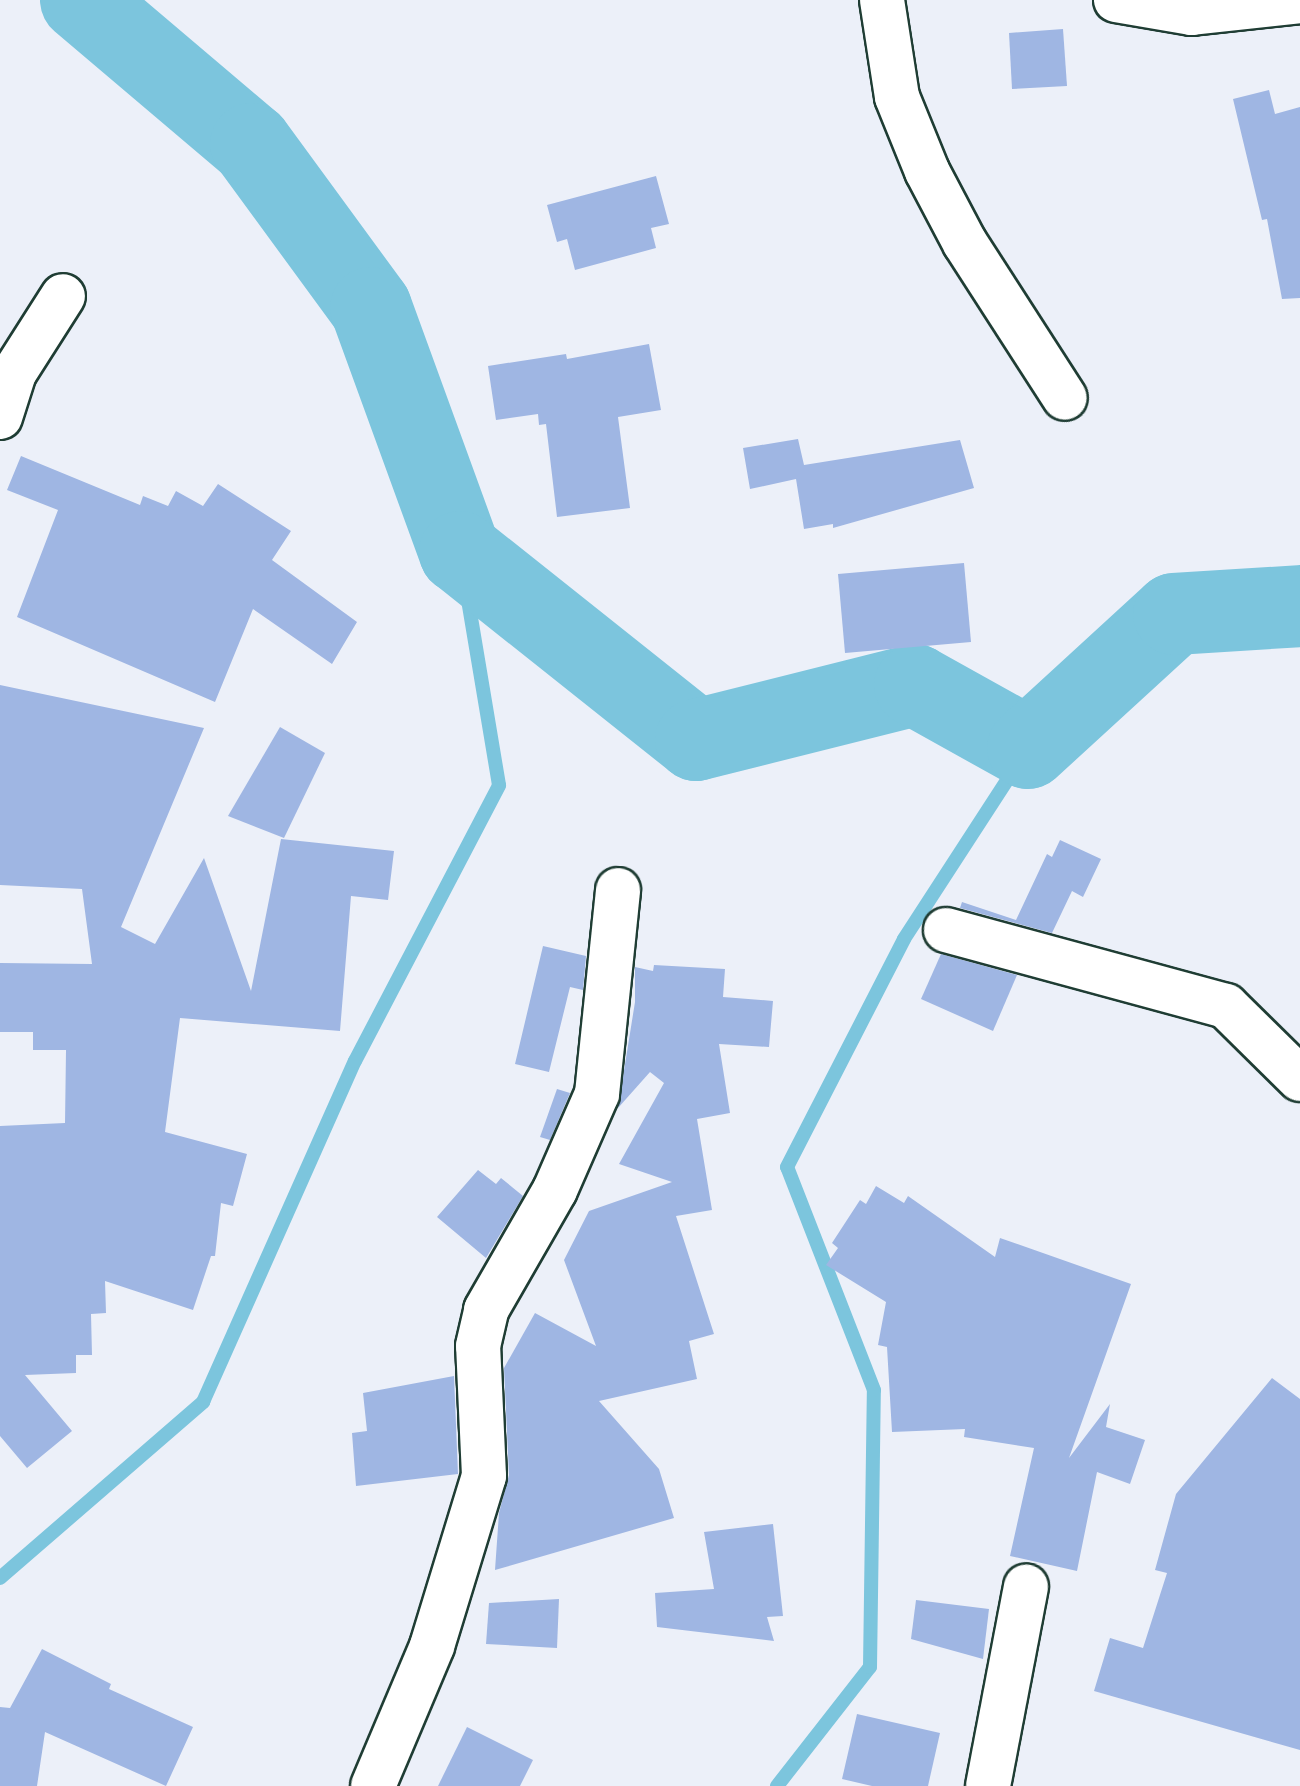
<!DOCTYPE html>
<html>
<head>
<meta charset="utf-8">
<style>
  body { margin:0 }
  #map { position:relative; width:1300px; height:1786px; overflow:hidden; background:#ecf0f9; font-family:"Comic Neue",sans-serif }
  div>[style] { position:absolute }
  .stream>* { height:14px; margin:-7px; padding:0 7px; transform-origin:7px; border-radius:7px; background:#7cc5dd }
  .river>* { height:82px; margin:-41px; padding:0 41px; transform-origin:41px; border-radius:41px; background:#7cc5dd }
  .building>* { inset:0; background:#9fb6e3 }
  .roads { filter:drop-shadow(2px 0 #1f3d34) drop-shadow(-2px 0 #1f3d34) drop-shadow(0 2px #1f3d34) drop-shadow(0 -2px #1f3d34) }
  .street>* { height:44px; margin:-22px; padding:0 22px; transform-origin:22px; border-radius:22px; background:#fff }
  span { translate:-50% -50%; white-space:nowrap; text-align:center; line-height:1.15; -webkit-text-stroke:6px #fff; paint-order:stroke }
</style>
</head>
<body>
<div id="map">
  <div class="stream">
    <div style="left:0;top:1578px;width:269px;rotate:-40.9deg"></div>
    <div style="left:203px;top:1402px;width:373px;rotate:-66deg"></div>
    <div style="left:355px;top:1061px;width:311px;rotate:-62.4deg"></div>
    <div style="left:499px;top:785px;width:236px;rotate:-99.5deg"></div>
    <div style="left:777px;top:1786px;width:151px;rotate:-52deg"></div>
    <div style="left:870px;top:1667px;width:277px;rotate:-89.2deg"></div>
    <div style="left:874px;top:1390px;width:239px;rotate:-111.3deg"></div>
    <div style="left:787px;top:1167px;width:256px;rotate:-62.8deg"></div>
    <div style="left:904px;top:939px;width:228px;rotate:-57deg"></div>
  </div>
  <div class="river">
    <div style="left:81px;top:0;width:223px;rotate:40.3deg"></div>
    <div style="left:251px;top:144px;width:203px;rotate:53.8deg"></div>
    <div style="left:371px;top:308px;width:260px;rotate:70deg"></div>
    <div style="left:460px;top:552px;width:302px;rotate:38.5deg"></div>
    <div style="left:696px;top:740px;width:226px;rotate:-14.1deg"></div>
    <div style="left:915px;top:685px;width:129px;rotate:29.1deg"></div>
    <div style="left:1028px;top:748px;width:198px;rotate:-42.5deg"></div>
    <div style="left:1174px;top:614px;width:126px;rotate:-3.6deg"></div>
  </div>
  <div class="building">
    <div style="clip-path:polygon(1063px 29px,1067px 86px,1012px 89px,1009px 33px)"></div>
    <div style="clip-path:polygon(1269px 90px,1275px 114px,1300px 107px,1300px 298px,1282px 299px,1267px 219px,1262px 220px,1233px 99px)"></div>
    <div style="clip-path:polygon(656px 176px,669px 224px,651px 228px,656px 248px,575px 270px,567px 239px,557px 242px,547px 205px)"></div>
    <div style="clip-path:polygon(649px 344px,661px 410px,618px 417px,630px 508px,557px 517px,546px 424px,539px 425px,538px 414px,496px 420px,488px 366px,566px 354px,567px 359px)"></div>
    <div style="clip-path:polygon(798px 439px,804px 465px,960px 440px,974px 488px,833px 528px,833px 524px,804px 529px,796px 479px,750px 489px,743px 448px)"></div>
    <div style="clip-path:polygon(21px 456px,140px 505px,143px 496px,168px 506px,176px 491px,203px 506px,218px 484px,291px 531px,272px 560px,357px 622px,332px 664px,253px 609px,215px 702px,17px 617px,58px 510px,7px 490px)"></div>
    <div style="clip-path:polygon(964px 563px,971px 642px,845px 653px,838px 574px)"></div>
    <div style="clip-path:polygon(0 685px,204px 728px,121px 927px,155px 944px,204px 858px,251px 991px,281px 839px,394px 851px,388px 900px,351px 896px,340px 1031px,180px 1018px,165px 1132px,247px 1154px,233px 1206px,221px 1203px,215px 1256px,211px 1256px,193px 1310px,105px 1281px,106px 1313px,91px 1314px,92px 1355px,76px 1355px,76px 1373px,25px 1375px,72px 1431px,27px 1468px,0 1436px,0 1126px,65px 1123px,66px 1050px,33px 1050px,33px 1032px,0 1032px,0 963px,92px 964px,82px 889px,0 885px)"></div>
    <div style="clip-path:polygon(280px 727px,325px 753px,284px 838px,228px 816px)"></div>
    <div style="clip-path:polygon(1060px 840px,1101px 859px,1083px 897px,1072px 891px,1052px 933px,960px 908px,962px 902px,1016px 920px,1047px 854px,1052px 857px)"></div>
    <div style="clip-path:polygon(543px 946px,586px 956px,583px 990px,570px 987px,549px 1072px,515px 1064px)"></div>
    <div style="clip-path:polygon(941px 954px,1017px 975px,993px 1031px,921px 999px)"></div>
    <div style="clip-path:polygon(654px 965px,725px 969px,723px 997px,773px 1001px,769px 1047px,719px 1044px,730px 1113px,697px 1119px,712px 1210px,676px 1216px,714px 1334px,689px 1341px,697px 1379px,599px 1401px,659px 1469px,674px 1518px,495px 1570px,499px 1513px,509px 1475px,504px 1368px,535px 1313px,596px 1346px,564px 1260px,589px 1211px,672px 1182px,619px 1164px,664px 1083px,650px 1072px,618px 1108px,635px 1002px,635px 967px,653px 971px)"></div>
    <div style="clip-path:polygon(557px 1089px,570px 1093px,550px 1140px,540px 1137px)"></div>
    <div style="clip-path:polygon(478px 1170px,496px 1184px,501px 1178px,523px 1196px,486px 1258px,437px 1217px)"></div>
    <div style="clip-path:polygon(876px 1186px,904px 1203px,908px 1196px,995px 1257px,1000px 1238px,1131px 1284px,1069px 1458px,1110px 1404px,1106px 1427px,1145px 1440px,1130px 1484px,1097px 1472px,1077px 1571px,1010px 1556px,1034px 1448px,964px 1437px,965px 1429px,892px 1432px,887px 1347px,878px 1345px,886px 1302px,826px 1265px,838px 1248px,832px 1243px,860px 1200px,866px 1204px)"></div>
    <div style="clip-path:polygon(454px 1376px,458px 1474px,356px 1486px,352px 1433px,367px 1431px,363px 1393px)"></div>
    <div style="clip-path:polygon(1272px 1378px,1300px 1399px,1300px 1750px,1094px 1691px,1110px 1638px,1143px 1648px,1167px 1573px,1155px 1570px,1176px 1494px)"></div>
    <div style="clip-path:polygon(773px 1524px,783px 1616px,767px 1617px,774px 1641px,657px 1627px,655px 1593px,714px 1589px,704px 1532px)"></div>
    <div style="clip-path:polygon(559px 1599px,557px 1648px,486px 1644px,489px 1603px)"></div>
    <div style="clip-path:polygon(916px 1600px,989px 1609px,983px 1659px,911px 1639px)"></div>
    <div style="clip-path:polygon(42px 1649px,111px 1684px,109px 1689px,193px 1727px,166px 1786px,45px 1732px,37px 1786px,0 1786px,0 1707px,10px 1708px)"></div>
    <div style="clip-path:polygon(857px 1714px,940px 1733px,928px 1786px,872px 1786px,842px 1779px)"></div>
    <div style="clip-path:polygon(467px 1727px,533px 1760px,520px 1786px,438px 1786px)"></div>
  </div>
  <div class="roads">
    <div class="street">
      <div style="left:882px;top:0;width:98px;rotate:81.2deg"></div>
      <div style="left:897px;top:97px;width:80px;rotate:67.9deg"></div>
      <div style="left:927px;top:171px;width:81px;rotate:62.2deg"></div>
      <div style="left:965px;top:243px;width:184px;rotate:57.2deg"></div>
      <div style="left:1116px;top:0;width:77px;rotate:9.7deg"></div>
      <div style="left:1192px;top:13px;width:109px;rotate:-6.3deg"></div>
      <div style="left:0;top:417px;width:46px;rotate:-72.3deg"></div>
      <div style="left:14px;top:373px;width:91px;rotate:-57.5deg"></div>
      <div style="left:946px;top:930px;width:290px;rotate:15.2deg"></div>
      <div style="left:1226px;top:1006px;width:104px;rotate:44.6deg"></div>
      <div style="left:373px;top:1786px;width:152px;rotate:-67.1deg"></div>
      <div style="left:432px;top:1646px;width:178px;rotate:-73deg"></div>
      <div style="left:484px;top:1476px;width:130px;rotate:-92.6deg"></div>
      <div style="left:478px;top:1346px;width:37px;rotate:-77deg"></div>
      <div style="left:486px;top:1310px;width:138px;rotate:-60.1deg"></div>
      <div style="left:555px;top:1190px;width:105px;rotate:-66.4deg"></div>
      <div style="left:597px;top:1094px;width:205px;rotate:-84.1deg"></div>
      <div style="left:988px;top:1786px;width:203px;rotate:-79.2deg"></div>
    </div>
  </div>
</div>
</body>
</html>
